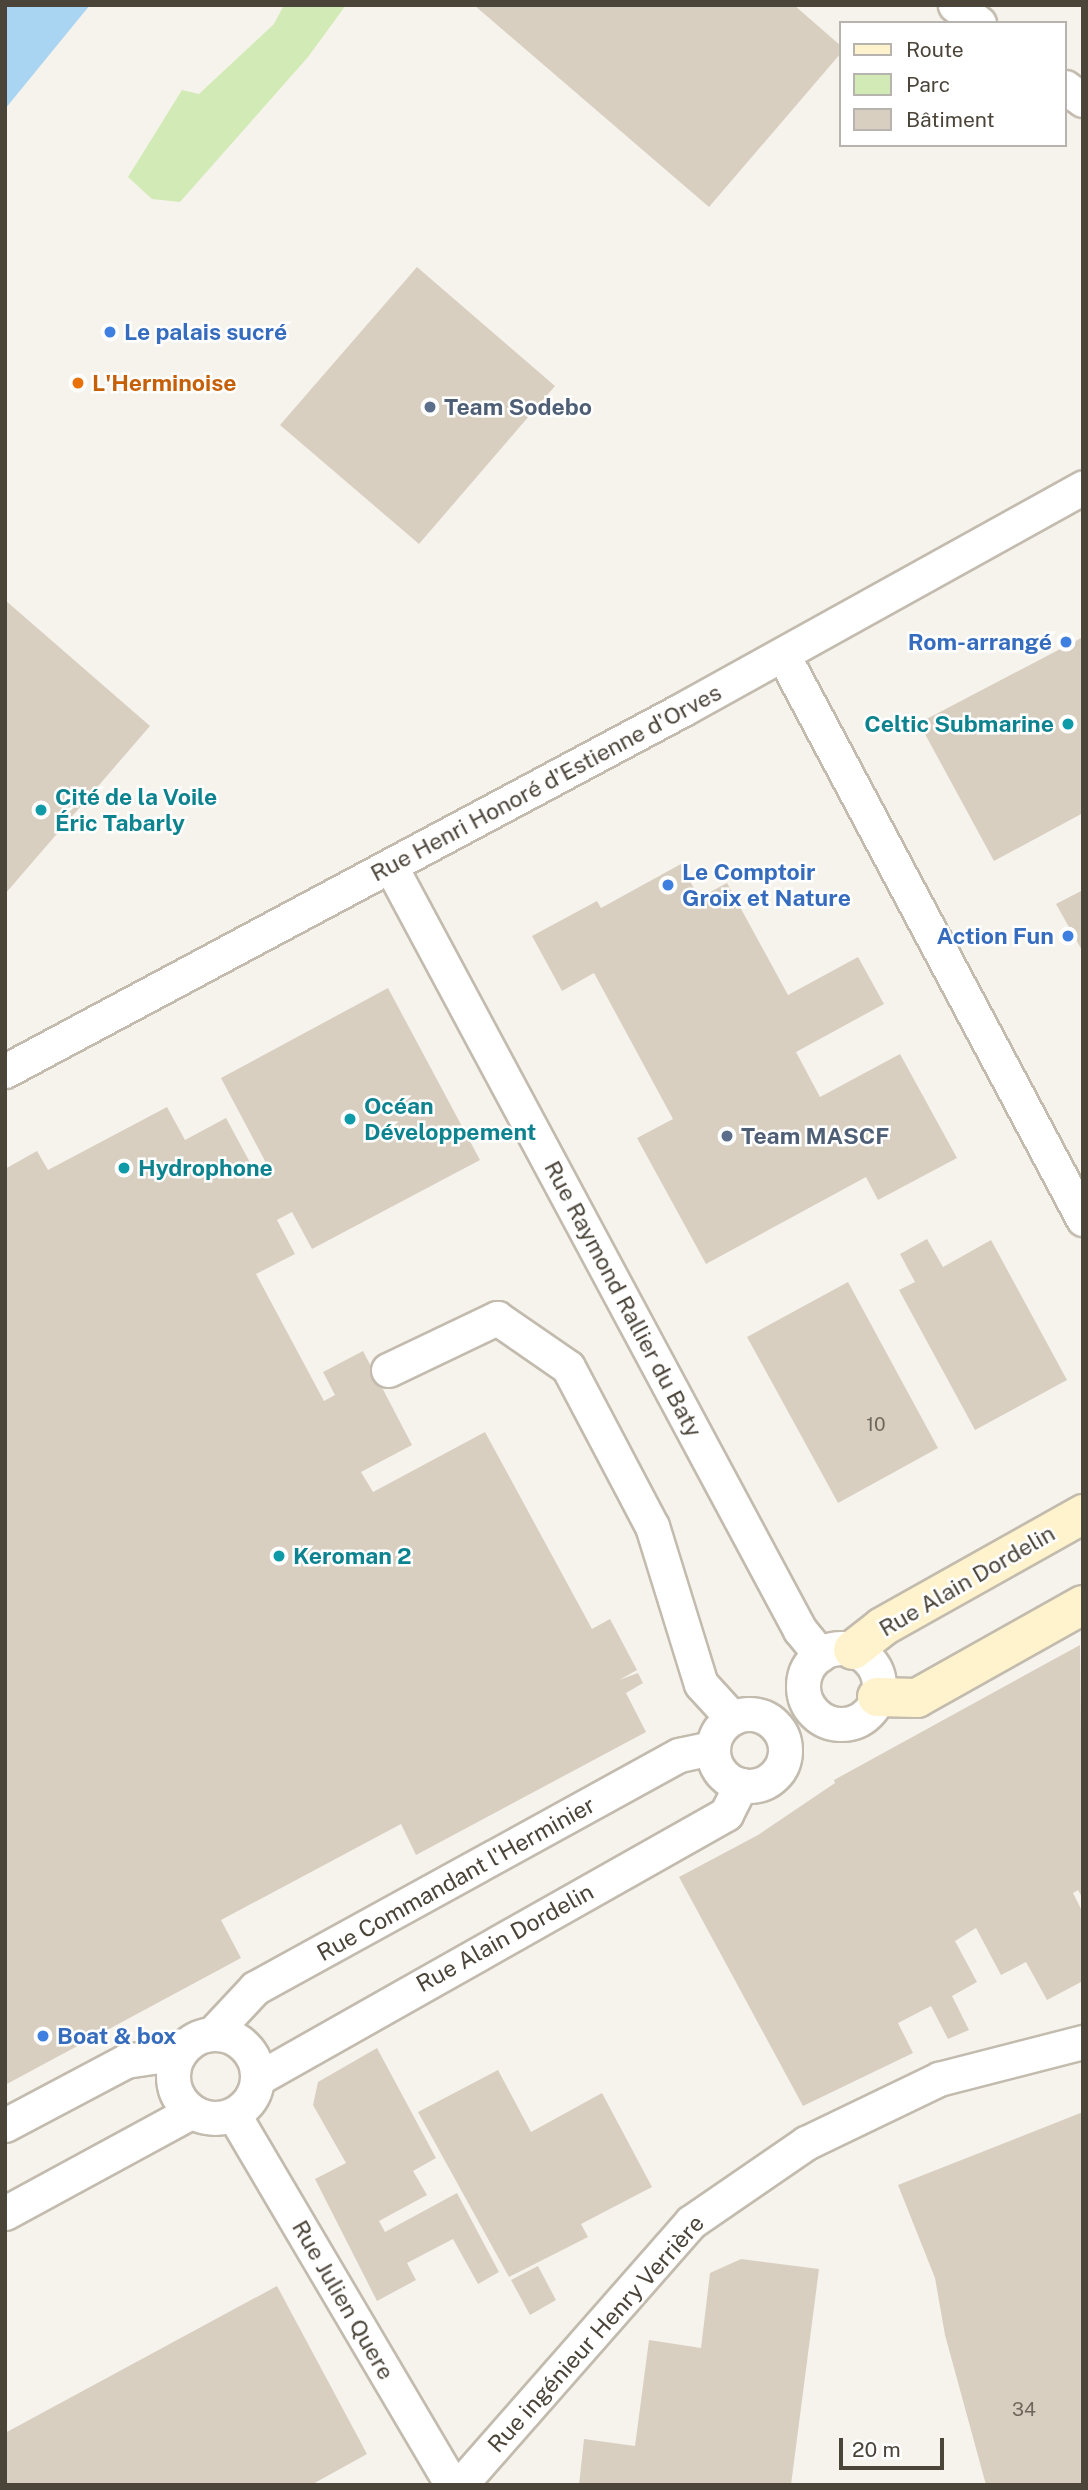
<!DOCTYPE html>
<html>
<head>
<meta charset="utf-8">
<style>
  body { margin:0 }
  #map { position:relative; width:1088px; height:2490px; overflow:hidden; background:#f6f3ec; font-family:"Public Sans",sans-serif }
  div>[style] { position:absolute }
  .green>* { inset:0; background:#d2eab5 }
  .water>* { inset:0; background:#a9d4f2 }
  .building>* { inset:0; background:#d8cfc1 }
  .roads { filter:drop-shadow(2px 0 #c2bbae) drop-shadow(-2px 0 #c2bbae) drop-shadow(0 2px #c2bbae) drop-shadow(0 -2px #c2bbae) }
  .street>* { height:33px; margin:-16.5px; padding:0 16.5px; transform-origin:16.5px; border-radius:16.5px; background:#fff }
  .street>.ring { margin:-16.5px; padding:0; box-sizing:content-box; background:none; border:33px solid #fff; border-radius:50% }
  .secondary>* { height:38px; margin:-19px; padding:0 19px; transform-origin:19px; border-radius:19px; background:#fff3cd }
  .dots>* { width:19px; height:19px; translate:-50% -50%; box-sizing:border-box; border:4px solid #fff; border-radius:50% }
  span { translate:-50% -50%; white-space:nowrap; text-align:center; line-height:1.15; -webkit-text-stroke:5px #fff; paint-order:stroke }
  .number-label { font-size:19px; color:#6e675b }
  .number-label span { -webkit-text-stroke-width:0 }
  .shop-label { font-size:23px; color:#366cbe; font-weight:700 }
  .left { translate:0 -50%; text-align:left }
  .right { translate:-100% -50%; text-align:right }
  .food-label { font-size:23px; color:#c56008; font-weight:700 }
  .service-label { font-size:23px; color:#4e5e75; font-weight:700 }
  .culture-label { font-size:23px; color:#0d838f; font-weight:700 }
  .street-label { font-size:23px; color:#4b4439 }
  .frame { position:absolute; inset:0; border:7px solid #4b4439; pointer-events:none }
  .legend { position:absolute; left:839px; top:21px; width:228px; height:126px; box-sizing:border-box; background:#fff; border:2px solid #b7b4b0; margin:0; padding:9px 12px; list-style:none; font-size:21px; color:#4b4439 }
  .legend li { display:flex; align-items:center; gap:14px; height:35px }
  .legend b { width:35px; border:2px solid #b7b4b0 }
  .scale { position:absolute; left:839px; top:2438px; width:105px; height:32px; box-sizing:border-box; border:4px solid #4b4439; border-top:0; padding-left:9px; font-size:21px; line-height:24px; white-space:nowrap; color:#4b4439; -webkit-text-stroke:5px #fff; paint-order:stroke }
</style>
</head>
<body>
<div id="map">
  <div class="green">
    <div style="clip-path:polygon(284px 5px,346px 5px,308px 57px,180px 202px,152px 199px,128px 177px,182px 90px,199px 94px,274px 24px)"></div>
  </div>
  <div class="water">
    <div style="clip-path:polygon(5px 5px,90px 5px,5px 109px)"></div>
  </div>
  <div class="building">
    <div style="clip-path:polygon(474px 5px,794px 5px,841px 46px,841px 53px,709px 207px)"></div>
    <div style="clip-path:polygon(417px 267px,555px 386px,419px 544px,280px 425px)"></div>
    <div style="clip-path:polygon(5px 600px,150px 726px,5px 894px)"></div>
    <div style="clip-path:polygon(1083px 637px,1083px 813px,994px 861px,919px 723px)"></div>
    <div style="clip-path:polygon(681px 864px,699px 898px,727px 883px,788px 995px,858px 957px,884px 1004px,796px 1052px,820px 1097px,900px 1054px,957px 1158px,878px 1200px,866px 1177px,706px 1264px,637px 1138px,673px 1119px,594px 973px,562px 991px,532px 936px,597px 901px,601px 908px)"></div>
    <div style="clip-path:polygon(1083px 890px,1083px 952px,1056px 904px)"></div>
    <div style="clip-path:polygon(388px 988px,480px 1160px,312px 1249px,292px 1212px,277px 1220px,295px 1254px,256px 1274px,324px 1401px,335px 1395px,323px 1372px,363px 1351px,412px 1445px,361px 1472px,373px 1492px,485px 1432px,592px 1629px,610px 1619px,637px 1670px,619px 1680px,638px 1673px,643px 1683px,626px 1693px,646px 1732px,416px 1855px,401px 1824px,221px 1920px,241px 1958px,5px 2085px,5px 1169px,37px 1151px,48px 1170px,167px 1107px,185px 1140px,226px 1118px,253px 1168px,265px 1161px,221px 1078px)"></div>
    <div style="clip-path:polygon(927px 1239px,943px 1267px,991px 1240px,1067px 1380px,975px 1430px,899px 1290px,915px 1282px,900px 1254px)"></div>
    <div style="clip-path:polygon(848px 1282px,938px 1448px,838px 1503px,747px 1337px)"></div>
    <div style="clip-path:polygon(1080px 1645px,1083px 1899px,1078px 1890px,1073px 1893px,1083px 1913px,1083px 1981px,1047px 2000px,1026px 1962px,1001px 1975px,976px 1928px,955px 1941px,977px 1982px,952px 1996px,969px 2030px,948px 2039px,931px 2006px,898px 2023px,913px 2053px,803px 2106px,679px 1877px,758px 1835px,835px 1783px,834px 1780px)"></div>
    <div style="clip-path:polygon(377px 2048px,436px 2158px,413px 2171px,427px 2195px,379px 2221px,385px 2232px,457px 2193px,499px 2272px,478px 2284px,453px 2239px,407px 2263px,416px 2280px,377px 2301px,315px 2179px,346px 2163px,313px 2105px,318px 2082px)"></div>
    <div style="clip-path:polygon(498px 2070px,531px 2132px,602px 2093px,652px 2187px,581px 2224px,588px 2237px,509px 2277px,418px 2112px)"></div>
    <div style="clip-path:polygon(1083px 2112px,1083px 2485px,986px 2485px,945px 2335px,935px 2278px,898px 2185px)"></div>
    <div style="clip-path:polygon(741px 2259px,819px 2269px,791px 2485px,579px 2485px,584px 2439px,635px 2446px,649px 2340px,701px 2348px,710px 2273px)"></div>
    <div style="clip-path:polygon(538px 2266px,556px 2300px,530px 2315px,511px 2280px)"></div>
    <div style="clip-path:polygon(277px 2286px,367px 2454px,311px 2485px,5px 2485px,5px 2433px)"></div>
  </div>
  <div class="roads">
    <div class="street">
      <div style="left:955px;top:5px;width:30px;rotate:37deg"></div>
      <div style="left:1065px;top:87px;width:22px;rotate:36deg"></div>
      <div style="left:783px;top:655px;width:639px;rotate:61.99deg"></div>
      <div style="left:391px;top:867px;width:866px;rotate:61.81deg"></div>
      <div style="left:800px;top:1630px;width:32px;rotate:51deg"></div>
      <div style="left:5px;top:1071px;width:771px;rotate:-28.09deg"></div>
      <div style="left:685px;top:708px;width:455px;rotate:-29deg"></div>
      <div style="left:388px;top:1370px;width:121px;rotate:-25.5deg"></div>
      <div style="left:497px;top:1318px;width:86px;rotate:34.6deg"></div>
      <div style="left:568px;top:1367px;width:180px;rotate:62.2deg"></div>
      <div style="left:652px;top:1526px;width:165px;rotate:72.8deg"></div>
      <div style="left:701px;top:1684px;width:46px;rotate:47.6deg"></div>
      <div class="ring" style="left:803px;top:1648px;width:43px;height:43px"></div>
      <div class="ring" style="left:713px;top:1714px;width:39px;height:39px"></div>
      <div style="left:213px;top:2033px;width:62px;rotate:-47deg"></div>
      <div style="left:255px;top:1988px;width:484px;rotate:-28.8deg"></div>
      <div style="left:679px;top:1755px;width:35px;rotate:-12deg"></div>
      <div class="ring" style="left:173px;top:2034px;width:51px;height:51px"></div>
      <div style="left:257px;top:2079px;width:539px;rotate:-29.47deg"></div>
      <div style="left:726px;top:1814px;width:33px;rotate:-63deg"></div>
      <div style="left:234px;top:2115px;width:429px;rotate:59.5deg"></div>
      <div style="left:5px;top:2125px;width:137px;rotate:-27.9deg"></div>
      <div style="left:126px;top:2061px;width:54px;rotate:-8.6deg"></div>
      <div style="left:5px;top:2213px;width:212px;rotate:-28.5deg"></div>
      <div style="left:460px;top:2485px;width:350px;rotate:-48.7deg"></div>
      <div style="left:691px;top:2222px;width:140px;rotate:-34.5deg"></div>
      <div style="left:806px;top:2143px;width:148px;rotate:-25.7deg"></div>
      <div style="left:939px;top:2079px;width:149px;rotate:-14.4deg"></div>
    </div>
    <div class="secondary">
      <div style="left:853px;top:1650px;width:37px;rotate:-38deg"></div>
      <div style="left:882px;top:1627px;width:231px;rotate:-29.3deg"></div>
      <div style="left:877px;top:1697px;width:40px;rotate:1.4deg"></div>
      <div style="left:917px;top:1698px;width:190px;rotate:-29.3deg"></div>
    </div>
  </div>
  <div class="dots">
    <div style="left:110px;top:332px;background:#3f7fe0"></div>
    <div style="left:78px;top:383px;background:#e8710a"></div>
    <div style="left:430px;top:407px;background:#5c6f8a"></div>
    <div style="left:1066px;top:642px;background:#3f7fe0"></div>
    <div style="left:1068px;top:724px;background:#0f9aa8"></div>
    <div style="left:41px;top:810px;background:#0f9aa8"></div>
    <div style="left:668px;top:885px;background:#3f7fe0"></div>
    <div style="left:1068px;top:936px;background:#3f7fe0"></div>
    <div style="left:350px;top:1119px;background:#0f9aa8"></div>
    <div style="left:727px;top:1136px;background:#5c6f8a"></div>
    <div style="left:124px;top:1168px;background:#0f9aa8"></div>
    <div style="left:279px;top:1556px;background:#0f9aa8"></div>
    <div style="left:43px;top:2036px;background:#3f7fe0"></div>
  </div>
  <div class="number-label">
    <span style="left:876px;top:1425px">10</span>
    <span style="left:1024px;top:2410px">34</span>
  </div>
  <div class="shop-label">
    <span class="left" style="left:124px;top:332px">Le palais sucré</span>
    <span class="right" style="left:1052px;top:642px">Rom-arrangé</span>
    <span class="left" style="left:682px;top:885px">Le Comptoir<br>Groix et Nature</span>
    <span class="right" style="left:1054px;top:936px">Action Fun</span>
    <span class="left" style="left:57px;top:2036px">Boat &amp; box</span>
  </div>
  <div class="food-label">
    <span class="left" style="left:92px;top:383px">L'Herminoise</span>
  </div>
  <div class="service-label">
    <span class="left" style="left:444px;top:407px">Team Sodebo</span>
    <span class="left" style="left:741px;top:1136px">Team MASCF</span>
  </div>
  <div class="culture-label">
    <span class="right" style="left:1054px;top:724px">Celtic Submarine</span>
    <span class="left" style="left:55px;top:810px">Cité de la Voile<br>Éric Tabarly</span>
    <span class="left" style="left:364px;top:1119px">Océan<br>Développement</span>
    <span class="left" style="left:138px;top:1168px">Hydrophone</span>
    <span class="left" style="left:293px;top:1556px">Keroman 2</span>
  </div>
  <div class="street-label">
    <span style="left:546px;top:783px;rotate:-28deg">Rue Henri Honoré d'Estienne d'Orves</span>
    <span style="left:623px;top:1299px;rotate:62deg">Rue Raymond Rallier du Baty</span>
    <span style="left:967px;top:1581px;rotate:-30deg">Rue Alain Dordelin</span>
    <span style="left:456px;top:1879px;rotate:-29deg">Rue Commandant l'Herminier</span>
    <span style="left:505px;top:1938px;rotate:-29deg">Rue Alain Dordelin</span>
    <span style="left:343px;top:2300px;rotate:60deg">Rue Julien Quere</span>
    <span style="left:596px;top:2334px;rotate:-48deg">Rue ingénieur Henry Verrière</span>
  </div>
  <div class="frame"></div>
  <ul class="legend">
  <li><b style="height:9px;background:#fff3cd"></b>Route</li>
  <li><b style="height:19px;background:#d2eab5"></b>Parc</li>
  <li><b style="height:19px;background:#d8cfc1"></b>Bâtiment</li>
  </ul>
  <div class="scale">20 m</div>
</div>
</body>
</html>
